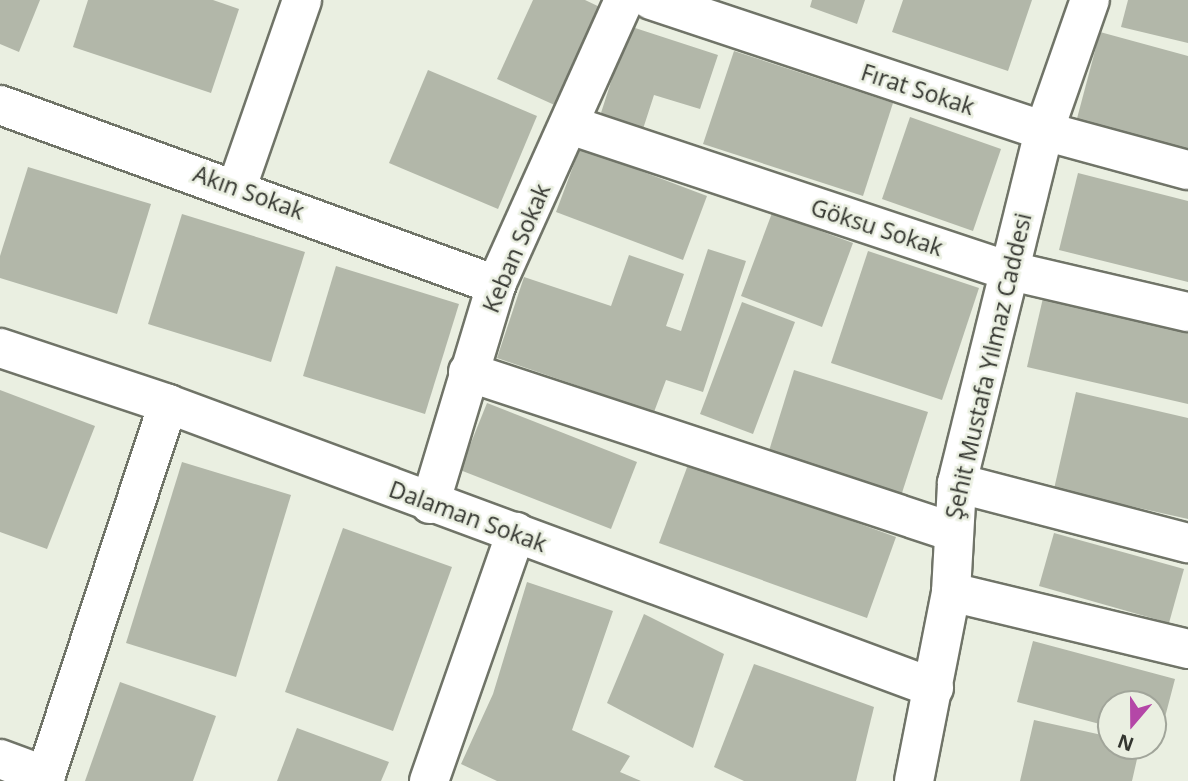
<!DOCTYPE html>
<html>
<head>
<meta charset="utf-8">
<style>
  body { margin:0 }
  #map { position:relative; width:1188px; height:781px; overflow:hidden; background:#eaefe1; font-family:"Open Sans",sans-serif }
  div>[style] { position:absolute }
  .building>* { inset:0; background:#b2b7a9 }
  .roads { filter:drop-shadow(2px 0 #707468) drop-shadow(-2px 0 #707468) drop-shadow(0 2px #707468) drop-shadow(0 -2px #707468) }
  .minor>* { height:38px; margin:-19px; padding:0 19px; transform-origin:19px; border-radius:19px; background:#fff }
  span { translate:-50% -50%; white-space:nowrap; text-align:center; line-height:1.15; -webkit-text-stroke:5px #eaefe1; paint-order:stroke }
  .street-label { font-size:23px; color:#343630 }
  .north { position:absolute; left:1097px; top:690px; width:70px; height:70px; box-sizing:border-box; background:#eaefe1; border:2px solid #a1a59a; border-radius:50%; rotate:200deg; font-size:19px; font-weight:700; line-height:28px; text-align:center; color:#343630 }
  .north::after { content:''; display:block; margin:auto; width:24px; height:32px; background:#b447a7; clip-path:polygon(50% 0,100% 100%,50% 72%,0 100%) }
</style>
</head>
<body>
<div id="map">
  <div class="building">
    <div style="clip-path:polygon(0 0,40px 0,19px 52px,0 44px)"></div>
    <div style="clip-path:polygon(88px 0,213px 0,239px 9px,211px 93px,73px 47px)"></div>
    <div style="clip-path:polygon(533px 0,585px 0,604px 9px,559px 107px,497px 79px)"></div>
    <div style="clip-path:polygon(812px 0,865px 0,857px 24px,810px 7px)"></div>
    <div style="clip-path:polygon(903px 0,1032px 0,1008px 71px,892px 32px)"></div>
    <div style="clip-path:polygon(1128px 0,1188px 0,1188px 43px,1121px 27px)"></div>
    <div style="clip-path:polygon(629px 26px,718px 55px,700px 109px,654px 95px,643px 129px,600px 116px)"></div>
    <div style="clip-path:polygon(1100px 32px,1188px 56px,1188px 156px,1075px 126px)"></div>
    <div style="clip-path:polygon(734px 51px,893px 103px,863px 196px,703px 144px)"></div>
    <div style="clip-path:polygon(428px 70px,537px 116px,498px 209px,389px 163px)"></div>
    <div style="clip-path:polygon(910px 117px,1001px 149px,973px 231px,882px 199px)"></div>
    <div style="clip-path:polygon(580px 148px,707px 196px,683px 260px,556px 212px)"></div>
    <div style="clip-path:polygon(28px 167px,151px 204px,117px 314px,0 278px,0 256px)"></div>
    <div style="clip-path:polygon(1078px 173px,1188px 201px,1188px 282px,1059px 250px)"></div>
    <div style="clip-path:polygon(772px 213px,853px 243px,822px 327px,741px 296px)"></div>
    <div style="clip-path:polygon(182px 214px,305px 252px,271px 362px,148px 324px)"></div>
    <div style="clip-path:polygon(708px 249px,746px 261px,703px 392px,666px 380px,654px 412px,497px 358px,524px 277px,611px 306px,629px 255px,684px 274px,666px 326px,681px 331px)"></div>
    <div style="clip-path:polygon(868px 251px,979px 288px,942px 400px,831px 363px)"></div>
    <div style="clip-path:polygon(336px 266px,459px 304px,425px 414px,303px 376px)"></div>
    <div style="clip-path:polygon(1043px 298px,1188px 331px,1188px 404px,1027px 367px)"></div>
    <div style="clip-path:polygon(742px 302px,795px 322px,753px 434px,700px 414px)"></div>
    <div style="clip-path:polygon(794px 370px,928px 412px,901px 496px,768px 454px)"></div>
    <div style="clip-path:polygon(0 390px,95px 426px,47px 549px,0 532px)"></div>
    <div style="clip-path:polygon(1076px 392px,1188px 418px,1188px 519px,1054px 489px)"></div>
    <div style="clip-path:polygon(487px 403px,637px 462px,611px 529px,460px 470px)"></div>
    <div style="clip-path:polygon(182px 462px,291px 495px,236px 677px,126px 643px)"></div>
    <div style="clip-path:polygon(689px 462px,896px 537px,867px 618px,659px 543px)"></div>
    <div style="clip-path:polygon(343px 528px,452px 567px,393px 731px,285px 692px)"></div>
    <div style="clip-path:polygon(1054px 533px,1184px 569px,1169px 623px,1039px 586px)"></div>
    <div style="clip-path:polygon(527px 582px,613px 611px,572px 730px,630px 756px,620px 772px,641px 781px,497px 781px,461px 764px,493px 694px)"></div>
    <div style="clip-path:polygon(644px 614px,724px 654px,693px 748px,607px 703px)"></div>
    <div style="clip-path:polygon(1033px 641px,1175px 679px,1159px 740px,1153px 738px,1153px 704px,1111px 704px,1111px 727px,1017px 702px)"></div>
    <div style="clip-path:polygon(754px 664px,874px 707px,856px 781px,744px 781px,714px 767px)"></div>
    <div style="clip-path:polygon(120px 682px,216px 716px,193px 781px,85px 781px)"></div>
    <div style="clip-path:polygon(1034px 720px,1111px 737px,1111px 746px,1140px 746px,1132px 781px,1020px 781px)"></div>
    <div style="clip-path:polygon(297px 728px,389px 762px,381px 781px,277px 781px)"></div>
  </div>
  <div class="roads">
    <div class="minor">
      <div style="left:651px;top:0;width:414px;rotate:18.4deg"></div>
      <div style="left:1044px;top:131px;width:149px;rotate:15.2deg"></div>
      <div style="left:0;top:105px;width:528px;rotate:19.95deg"></div>
      <div style="left:570px;top:125px;width:460px;rotate:18.4deg"></div>
      <div style="left:1007px;top:270px;width:186px;rotate:13.1deg"></div>
      <div style="left:237px;top:187px;width:198px;rotate:-70.8deg"></div>
      <div style="left:0;top:348px;width:177px;rotate:18.4deg"></div>
      <div style="left:168px;top:404px;width:817px;rotate:20.34deg"></div>
      <div style="left:468px;top:372px;width:508px;rotate:18.26deg"></div>
      <div style="left:957px;top:483px;width:239px;rotate:14.6deg"></div>
      <div style="left:430px;top:504px;width:229px;rotate:-73.2deg"></div>
      <div style="left:496px;top:285px;width:312px;rotate:-65.8deg"></div>
      <div style="left:951px;top:592px;width:244px;rotate:13.5deg"></div>
      <div style="left:0;top:759px;width:49px;rotate:20.3deg"></div>
      <div style="left:44px;top:781px;width:397px;rotate:-71.8deg"></div>
      <div style="left:429px;top:781px;width:264px;rotate:-70.7deg"></div>
      <div style="left:914px;top:781px;width:193px;rotate:-78.9deg"></div>
      <div style="left:951px;top:592px;width:109px;rotate:-86.8deg"></div>
      <div style="left:957px;top:483px;width:363px;rotate:-76.1deg"></div>
      <div style="left:1044px;top:131px;width:139px;rotate:-70.7deg"></div>
    </div>
  </div>
  <div class="street-label">
    <span style="left:918px;top:89px;rotate:18deg">Fırat Sokak</span>
    <span style="left:249px;top:192px;rotate:20deg">Akın Sokak</span>
    <span style="left:877px;top:227px;rotate:18deg">Göksu Sokak</span>
    <span style="left:516px;top:248px;rotate:-67deg">Keban Sokak</span>
    <span style="left:988px;top:366px;rotate:-77deg">Şehit Mustafa Yılmaz Caddesi</span>
    <span style="left:468px;top:516px;rotate:20deg">Dalaman Sokak</span>
  </div>
  <div class="north">N</div>
</div>
</body>
</html>
